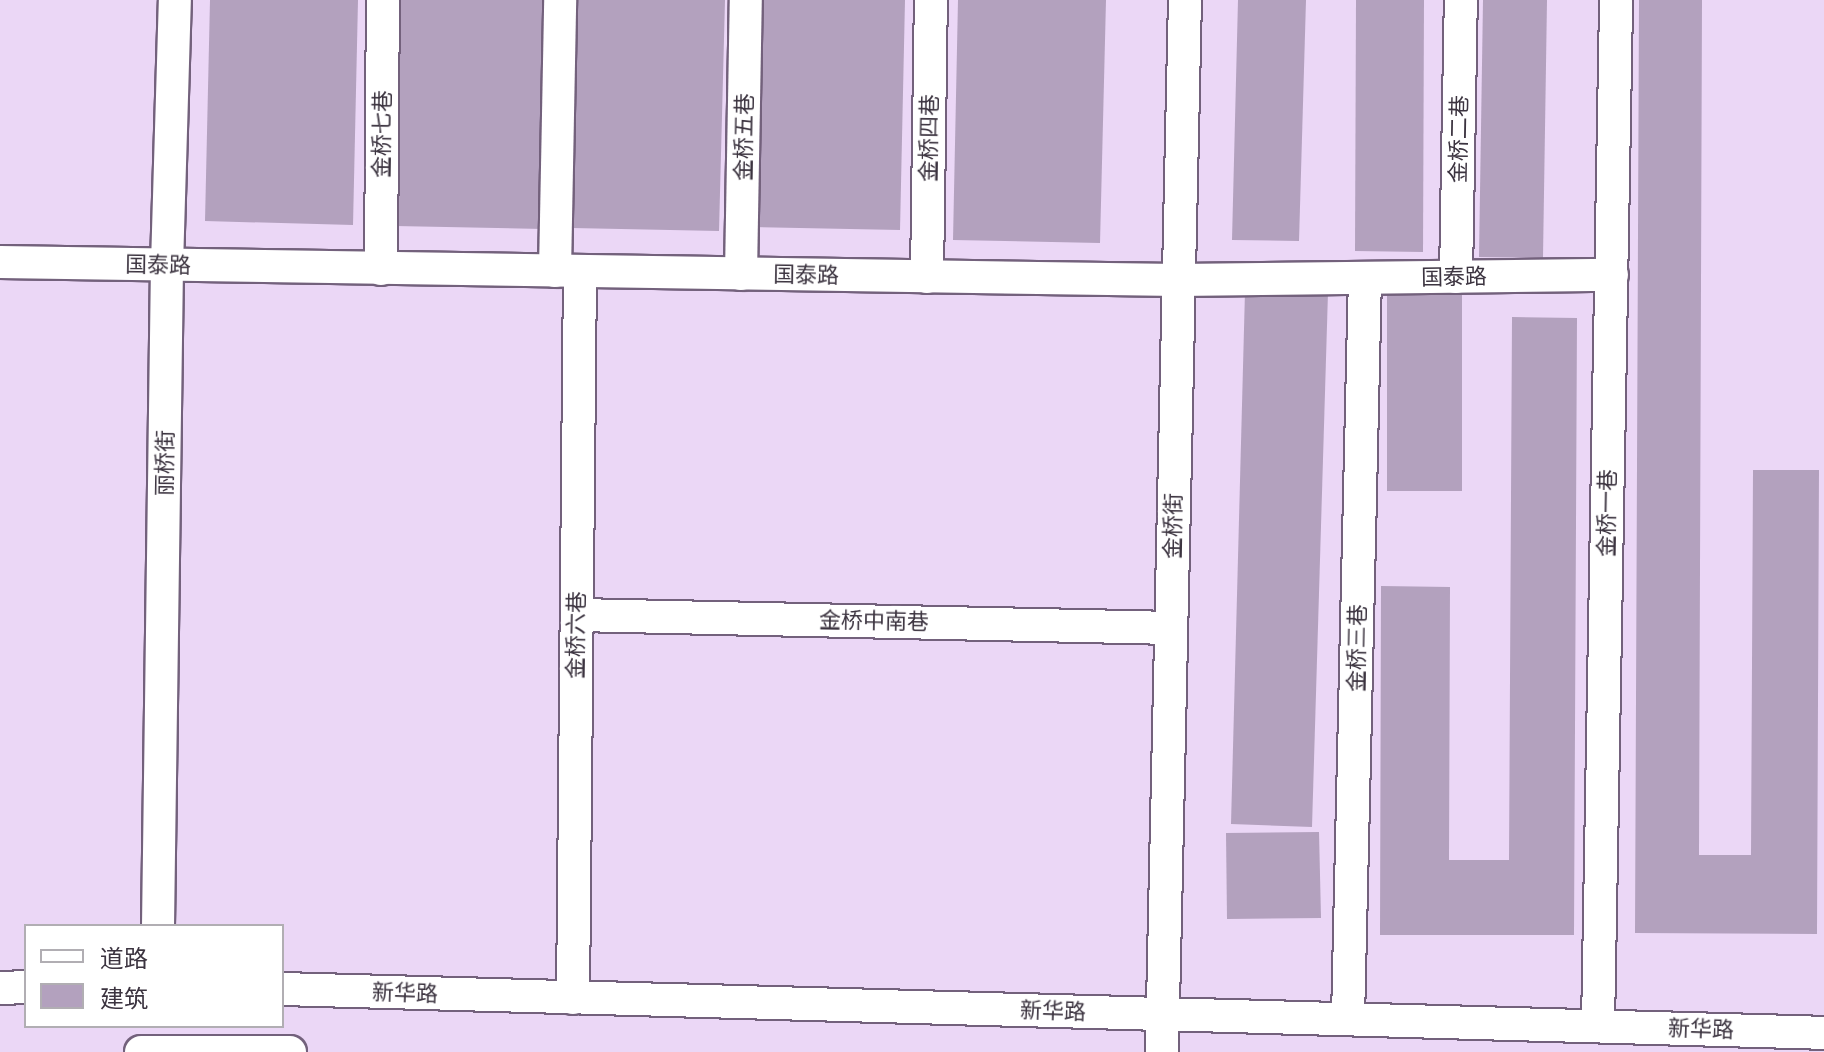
<!DOCTYPE html>
<html>
<head>
<meta charset="utf-8">
<style>
  body { margin:0 }
  #map { position:relative; width:1824px; height:1052px; overflow:hidden; background:#ebd7f6; font-family:"DM Sans","Noto Sans SC",sans-serif }
  div>[style] { position:absolute }
  .building>* { inset:0; background:#b3a1be }
  .roads { filter:drop-shadow(2px 0 #73617c) drop-shadow(-2px 0 #73617c) drop-shadow(0 2px #73617c) drop-shadow(0 -2px #73617c) }
  .minor>* { height:32px; margin:-16px; padding:0 16px; transform-origin:16px; border-radius:16px; background:#fff }
  span { translate:-50% -50%; white-space:nowrap; text-align:center; line-height:1.15; -webkit-text-stroke:7px #fff; paint-order:stroke }
  .street-label { font-size:22px; color:#3c3440 }
  .legend { position:absolute; left:24px; top:924px; width:260px; height:104px; box-sizing:border-box; background:#fff; border:2px solid #b1aeb3; margin:0; padding:10px 14px; list-style:none; font-size:24px; color:#3c3440 }
  .legend li { display:flex; align-items:center; gap:16px; height:40px }
  .legend b { width:40px; border:2px solid #b1aeb3 }
</style>
</head>
<body>
<div id="map">
  <div class="building">
    <div style="clip-path:polygon(210px 0,358px 0,353px 225px,205px 221px)"></div>
    <div style="clip-path:polygon(401px 0,549px 0,543px 229px,395px 226px)"></div>
    <div style="clip-path:polygon(577px 0,725px 0,719px 231px,572px 228px)"></div>
    <div style="clip-path:polygon(757px 0,905px 0,900px 230px,752px 227px)"></div>
    <div style="clip-path:polygon(958px 0,1106px 0,1100px 243px,953px 240px)"></div>
    <div style="clip-path:polygon(1238px 0,1306px 0,1299px 241px,1232px 240px)"></div>
    <div style="clip-path:polygon(1356px 0,1424px 0,1423px 252px,1355px 251px)"></div>
    <div style="clip-path:polygon(1483px 0,1547px 0,1543px 258px,1479px 257px)"></div>
    <div style="clip-path:polygon(1639px 0,1702px 0,1699px 855px,1751px 855px,1753px 470px,1819px 470px,1817px 934px,1635px 933px)"></div>
    <div style="clip-path:polygon(1245px 291px,1328px 292px,1312px 827px,1231px 824px)"></div>
    <div style="clip-path:polygon(1387px 291px,1462px 292px,1462px 491px,1387px 491px)"></div>
    <div style="clip-path:polygon(1512px 317px,1577px 318px,1574px 935px,1380px 935px,1381px 586px,1450px 587px,1449px 860px,1509px 860px)"></div>
    <div style="clip-path:polygon(1319px 832px,1321px 918px,1227px 919px,1226px 833px)"></div>
  </div>
  <div class="roads">
    <div class="minor">
      <div style="left:0;top:262px;width:1178px;rotate:0.88deg"></div>
      <div style="left:1178px;top:280px;width:434px;rotate:-0.7deg"></div>
      <div style="left:381px;top:269px;width:269px;rotate:-89.6deg"></div>
      <div style="left:555px;top:271px;width:271px;rotate:-88.9deg"></div>
      <div style="left:741px;top:274px;width:274px;rotate:-89deg"></div>
      <div style="left:927px;top:277px;width:277px;rotate:-89.2deg"></div>
      <div style="left:1456px;top:277px;width:277px;rotate:-89deg"></div>
      <div style="left:577px;top:615px;width:594px;rotate:1.25deg"></div>
      <div style="left:158px;top:926px;width:661px;rotate:-89.22deg"></div>
      <div style="left:167px;top:265px;width:265px;rotate:-88.3deg"></div>
      <div style="left:0;top:988px;width:26px;rotate:-2deg"></div>
      <div style="left:282px;top:989px;width:1543px;rotate:1.63deg"></div>
      <div style="left:573px;top:998px;width:726px;rotate:-89.45deg"></div>
      <div style="left:1348px;top:1019px;width:741px;rotate:-88.69deg"></div>
      <div style="left:1598px;top:1026px;width:1026px;rotate:-88.99deg"></div>
      <div style="left:141px;top:1052px;width:149px"></div>
      <div style="left:1162px;top:1052px;width:1052px;rotate:-88.75deg"></div>
    </div>
  </div>
  <div class="street-label">
    <span style="left:382px;top:134px;rotate:-89deg">金桥七巷</span>
    <span style="left:744px;top:137px;rotate:-89deg">金桥五巷</span>
    <span style="left:929px;top:138px;rotate:-89deg">金桥四巷</span>
    <span style="left:1459px;top:139px;rotate:-89deg">金桥二巷</span>
    <span style="left:158px;top:265px;rotate:1deg">国泰路</span>
    <span style="left:806px;top:275px;rotate:1deg">国泰路</span>
    <span style="left:1454px;top:277px;rotate:-1deg">国泰路</span>
    <span style="left:165px;top:463px;rotate:-89deg">丽桥街</span>
    <span style="left:1607px;top:513px;rotate:-89deg">金桥一巷</span>
    <span style="left:1173px;top:526px;rotate:-89deg">金桥街</span>
    <span style="left:874px;top:621px;rotate:1deg">金桥中南巷</span>
    <span style="left:576px;top:635px;rotate:-89deg">金桥六巷</span>
    <span style="left:1357px;top:648px;rotate:-89deg">金桥三巷</span>
    <span style="left:405px;top:993px;rotate:2deg">新华路</span>
    <span style="left:1053px;top:1011px;rotate:2deg">新华路</span>
    <span style="left:1701px;top:1029px;rotate:2deg">新华路</span>
  </div>
  <ul class="legend">
  <li><b style="height:10px;background:#fff"></b>道路</li>
  <li><b style="height:22px;background:#b3a1be"></b>建筑</li>
  </ul>
</div>
</body>
</html>
